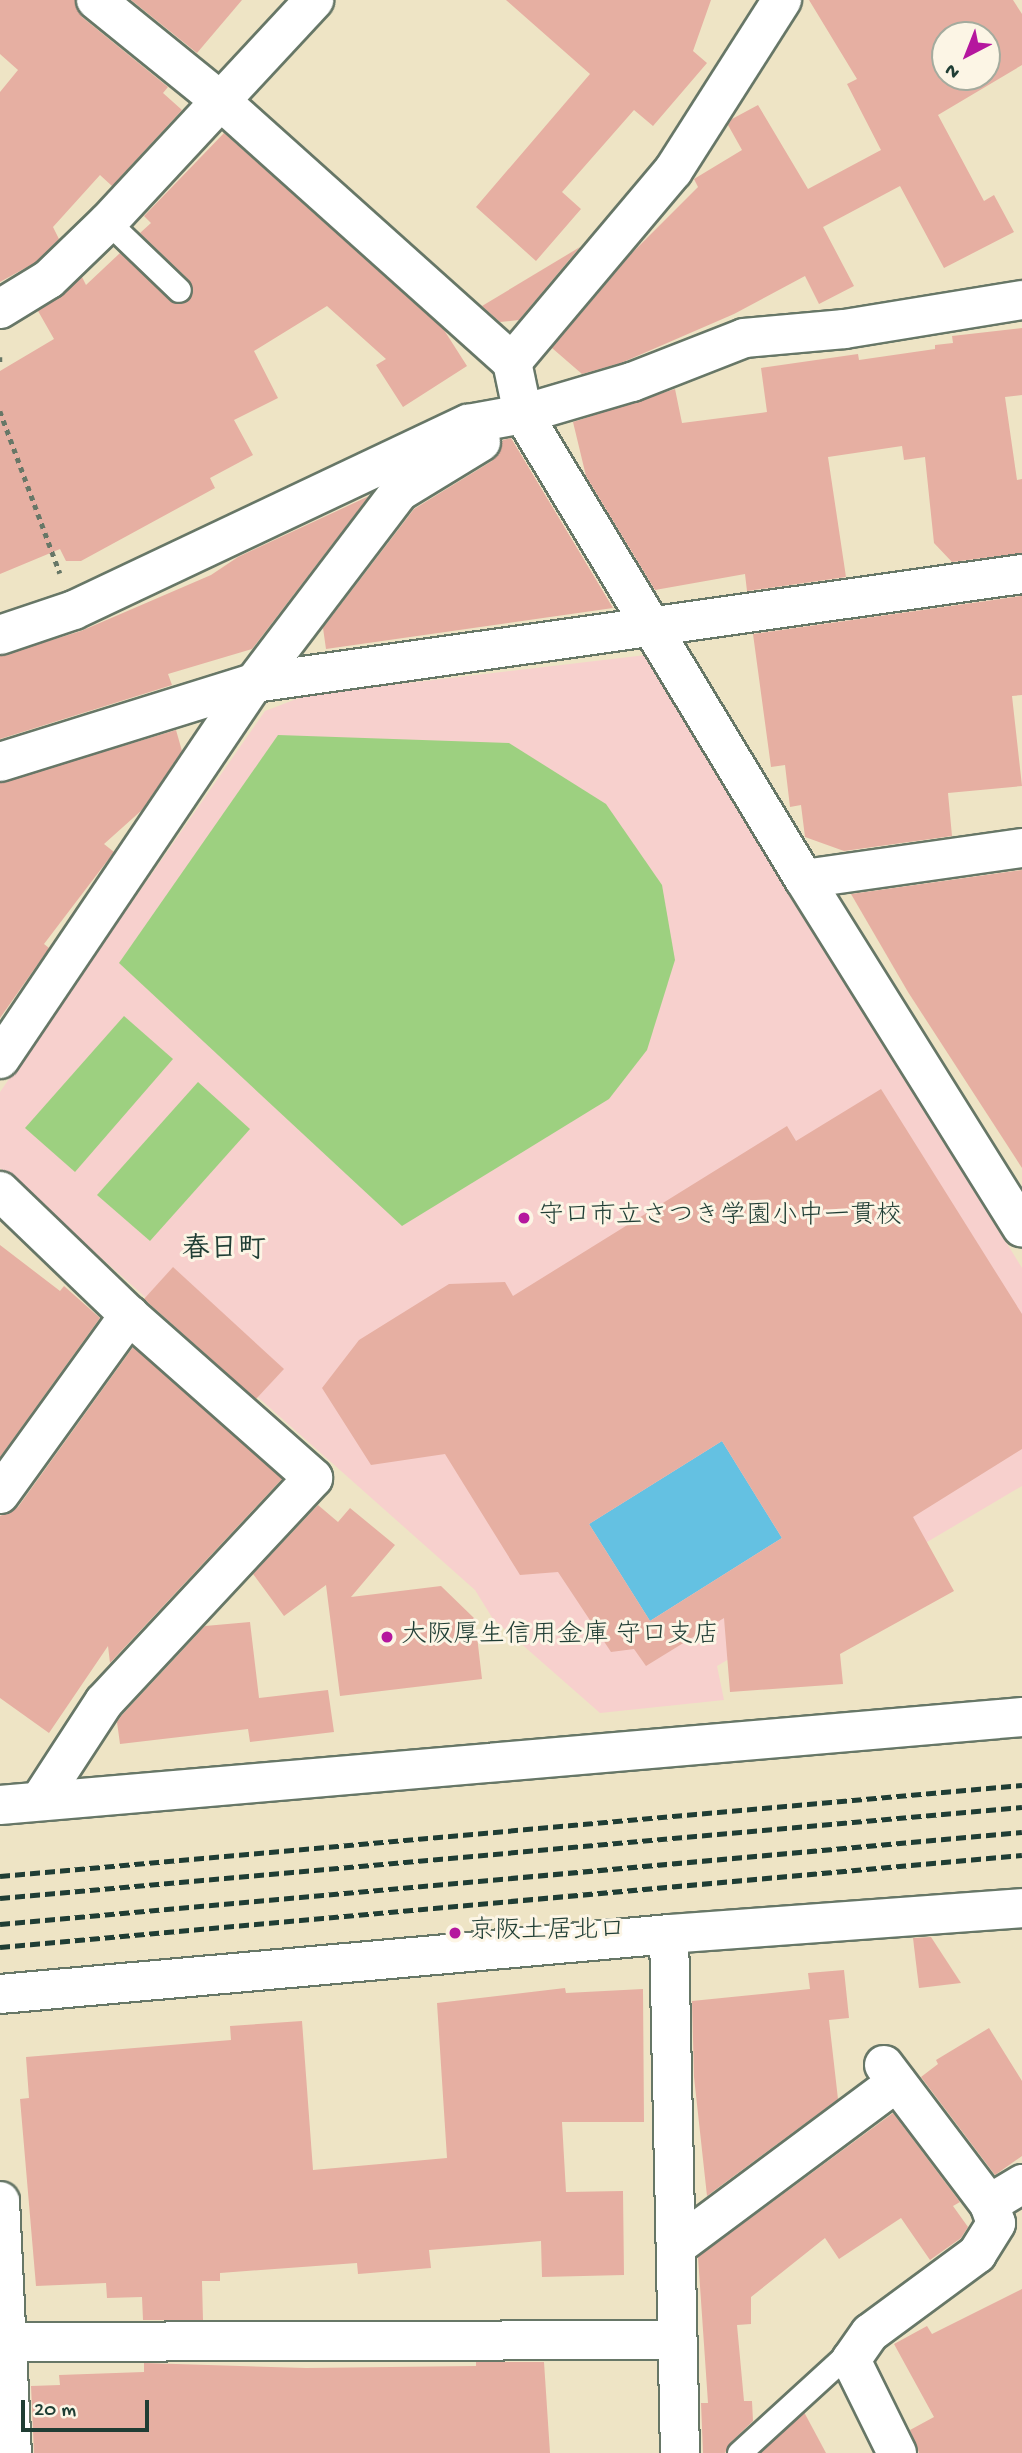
<!DOCTYPE html>
<html>
<head>
<meta charset="utf-8">
<style>
  body { margin:0 }
  #map { position:relative; width:1022px; height:2453px; overflow:hidden; background:#eee4c5; font-family:"Gochi Hand","Klee One",sans-serif }
  div>[style] { position:absolute }
  .built>* { inset:0; background:#f7d0cd }
  .green>* { inset:0; background:#9dd080 }
  .water>* { inset:0; background:#64c1e2 }
  .building>* { inset:0; background:#e6afa2 }
  .path>* { height:4.5px; margin-top:-2.25px; transform-origin:0; background:repeating-linear-gradient(90deg,#677767 0 5px,transparent 0 10px) }
  .roads { filter:drop-shadow(2px 0 #677767) drop-shadow(-2px 0 #677767) drop-shadow(0 2px #677767) drop-shadow(0 -2px #677767) }
  .lane>* { height:23px; margin:-11.5px; padding:0 11.5px; transform-origin:11.5px; border-radius:11.5px; background:#fff }
  .street>* { height:38px; margin:-19px; padding:0 19px; transform-origin:19px; border-radius:19px; background:#fff }
  .secondary>* { height:38px; margin:-19px; padding:0 19px; transform-origin:19px; border-radius:19px; background:#fff }
  .rail>* { height:5px; margin-top:-2.5px; transform-origin:0; background:repeating-linear-gradient(90deg,#1f3d34 0 10px,transparent 0 15px) }
  .dots>* { width:19px; height:19px; translate:-50% -50%; box-sizing:border-box; border:4px solid #fcf5e5; border-radius:50% }
  span { translate:-50% -50%; white-space:nowrap; text-align:center; line-height:1.15; -webkit-text-stroke:6px #fcf5e5; paint-order:stroke }
  .poi-label { font-size:26px; color:#1f3d34 }
  .left { translate:0 -50%; text-align:left }
  .neighbourhood-label { font-size:28px; color:#1f3d34; font-weight:700 }
  .north { position:absolute; left:931px; top:21px; width:70px; height:70px; box-sizing:border-box; background:#fcf5e5; border:2px solid #a4ab9e; border-radius:50%; rotate:222deg; font-size:19px; font-weight:700; line-height:28px; text-align:center; color:#1f3d34 }
  .north::after { content:''; display:block; margin:auto; width:24px; height:32px; background:#b5179e; clip-path:polygon(50% 0,100% 100%,50% 72%,0 100%) }
  .scale { position:absolute; left:21px; top:2400px; width:128px; height:32px; box-sizing:border-box; border:4px solid #1f3d34; border-top:0; padding-left:9px; font-size:21px; line-height:24px; white-space:nowrap; color:#1f3d34; -webkit-text-stroke:5px #fcf5e5; paint-order:stroke }
</style>
</head>
<body>
<div id="map">
  <div class="built">
    <div style="clip-path:polygon(646px 655px,1022px 1268px,1022px 1486px,717px 1666px,724px 1700px,600px 1713px,493px 1619px,475px 1590px,0 1168px,0 1092px,265px 711px,307px 695px)"></div>
  </div>
  <div class="green">
    <div style="clip-path:polygon(278px 735px,509px 743px,606px 804px,662px 885px,675px 960px,647px 1050px,609px 1099px,402px 1226px,119px 963px)"></div>
    <div style="clip-path:polygon(124px 1016px,173px 1059px,75px 1172px,25px 1128px)"></div>
    <div style="clip-path:polygon(198px 1082px,250px 1129px,150px 1241px,97px 1195px)"></div>
  </div>
  <div class="water">
    <div style="clip-path:polygon(722px 1441px,782px 1538px,650px 1621px,589px 1524px)"></div>
  </div>
  <div class="building">
    <div style="clip-path:polygon(0 0,75px 0,82px 17px,168px 87px,163px 93px,182px 110px,112px 186px,100px 175px,53px 227px,59px 239px,36px 262px,0 282px,0 92px,18px 70px,0 54px)"></div>
    <div style="clip-path:polygon(131px 0,242px 0,197px 53px)"></div>
    <div style="clip-path:polygon(506px 0,711px 0,693px 51px,707px 63px,653px 126px,634px 110px,562px 192px,581px 209px,536px 261px,476px 207px,590px 74px)"></div>
    <div style="clip-path:polygon(evenodd,809px 0,1013px 0,1022px 14px,1022px 65px,938px 115px,984px 201px,994px 195px,1014px 232px,944px 268px,900px 186px,823px 227px,854px 286px,819px 304px,805px 276px,734px 314px,621px 363px,582px 374px,552px 348px,633px 252px,698px 187px,694px 179px,742px 150px,728px 125px,732px 119px,758px 105px,808px 189px,881px 150px,847px 84px,857px 79px,809px 0,945px 35px,987px 35px,987px 77px,945px 77px,945px 35px)"></div>
    <div style="clip-path:polygon(224px 133px,444px 330px,467px 366px,403px 407px,376px 365px,386px 359px,327px 306px,254px 351px,278px 398px,234px 420px,253px 455px,210px 478px,215px 488px,81px 561px,66px 561px,60px 549px,0 574px,0 371px,54px 339px,38px 311px,82px 277px,86px 285px,120px 253px,170px 301px,182px 304px,190px 299px,189px 280px,140px 233px,151px 223px,144px 216px)"></div>
    <div style="clip-path:polygon(580px 247px,519px 320px,500px 322px,482px 306px)"></div>
    <div style="clip-path:polygon(1022px 328px,1022px 395px,1005px 397px,1017px 480px,1022px 479px,1022px 553px,952px 562px,934px 543px,925px 457px,904px 460px,902px 446px,828px 457px,846px 577px,747px 591px,745px 574px,655px 590px,586px 476px,573px 422px,675px 389px,682px 423px,767px 412px,761px 368px,858px 354px,859px 360px,935px 349px,935px 345px,953px 343px,952px 336px)"></div>
    <div style="clip-path:polygon(511px 438px,613px 608px,326px 649px,323px 628px,414px 509px,492px 461px,503px 440px)"></div>
    <div style="clip-path:polygon(369px 496px,252px 649px,168px 674px,172px 685px,0 739px,0 656px,81px 631px,211px 575px,238px 557px)"></div>
    <div style="clip-path:polygon(1022px 596px,1022px 695px,1012px 696px,1022px 786px,948px 793px,952px 836px,844px 851px,805px 837px,801px 805px,790px 807px,785px 765px,771px 767px,753px 634px)"></div>
    <div style="clip-path:polygon(176px 730px,182px 751px,142px 810px,104px 844px,114px 852px,44px 944px,49px 948px,0 1018px,0 783px)"></div>
    <div style="clip-path:polygon(1022px 870px,1022px 1168px,908px 992px,851px 894px)"></div>
    <div style="clip-path:polygon(evenodd,881px 1089px,1022px 1314px,1022px 1449px,913px 1517px,954px 1591px,840px 1654px,843px 1684px,730px 1692px,724px 1618px,646px 1666px,634px 1649px,611px 1652px,558px 1572px,520px 1575px,445px 1454px,371px 1465px,322px 1388px,359px 1340px,449px 1284px,505px 1282px,513px 1296px,787px 1126px,796px 1141px,881px 1089px,722px 1441px,782px 1538px,650px 1621px,589px 1524px,722px 1441px)"></div>
    <div style="clip-path:polygon(0 1245px,60px 1291px,64px 1286px,100px 1318px,0 1457px)"></div>
    <div style="clip-path:polygon(173px 1267px,284px 1369px,256px 1399px,144px 1299px)"></div>
    <div style="clip-path:polygon(133px 1347px,282px 1479px,110px 1663px,108px 1646px,49px 1733px,0 1698px,0 1516px,18px 1507px)"></div>
    <div style="clip-path:polygon(318px 1505px,338px 1522px,350px 1508px,395px 1545px,351px 1597px,441px 1586px,475px 1619px,482px 1679px,340px 1696px,326px 1585px,284px 1616px,253px 1574px)"></div>
    <div style="clip-path:polygon(250px 1622px,259px 1698px,328px 1690px,334px 1732px,250px 1742px,248px 1729px,120px 1744px,117px 1722px,121px 1716px,205px 1626px)"></div>
    <div style="clip-path:polygon(931px 1937px,961px 1983px,919px 1988px,913px 1938px)"></div>
    <div style="clip-path:polygon(844px 1970px,849px 2018px,829px 2020px,838px 2099px,707px 2196px,694px 2077px,692px 2001px,810px 1989px,808px 1973px)"></div>
    <div style="clip-path:polygon(565px 1988px,566px 1993px,643px 1989px,644px 2122px,562px 2122px,566px 2192px,623px 2191px,624px 2275px,542px 2277px,541px 2241px,429px 2250px,431px 2268px,358px 2274px,357px 2263px,220px 2273px,220px 2281px,202px 2281px,203px 2320px,143px 2320px,142px 2297px,107px 2298px,106px 2283px,36px 2286px,20px 2099px,29px 2098px,26px 2057px,231px 2040px,230px 2026px,302px 2021px,313px 2170px,447px 2158px,437px 2003px)"></div>
    <div style="clip-path:polygon(989px 2028px,1022px 2081px,1022px 2156px,995px 2175px,921px 2077px,938px 2064px,936px 2060px)"></div>
    <div style="clip-path:polygon(893px 2113px,960px 2202px,953px 2206px,968px 2227px,961px 2238px,930px 2260px,901px 2218px,839px 2259px,825px 2238px,751px 2297px,751px 2324px,737px 2325px,744px 2401px,752px 2401px,753px 2421px,730px 2443px,725px 2453px,703px 2453px,701px 2403px,708px 2403px,698px 2257px)"></div>
    <div style="clip-path:polygon(1022px 2289px,1022px 2453px,919px 2453px,910px 2430px,934px 2417px,894px 2344px,927px 2326px,932px 2334px)"></div>
    <div style="clip-path:polygon(476px 2362px,544px 2362px,550px 2453px,34px 2453px,31px 2386px,60px 2385px,59px 2375px,144px 2372px,144px 2363px,306px 2368px,476px 2366px)"></div>
    <div style="clip-path:polygon(804px 2412px,826px 2453px,760px 2453px)"></div>
  </div>
  <div class="path">
    <div style="left:0;top:357px;width:8px;rotate:90deg"></div>
    <div style="left:0;top:411px;width:173px;rotate:69.7deg"></div>
  </div>
  <div class="roads">
    <div class="lane">
      <div style="left:108px;top:222px;width:98px;rotate:43.8deg"></div>
      <div style="left:739px;top:2453px;width:139px;rotate:-42.4deg"></div>
      <div style="left:842px;top:2359px;width:9px;rotate:6deg"></div>
    </div>
    <div class="street">
      <div style="left:96px;top:0;width:162px;rotate:39deg"></div>
      <div style="left:222px;top:102px;width:389px;rotate:41.9deg"></div>
      <div style="left:512px;top:362px;width:53px;rotate:78.1deg"></div>
      <div style="left:523px;top:414px;width:543px;rotate:58.86deg"></div>
      <div style="left:804px;top:879px;width:411px;rotate:58deg"></div>
      <div style="left:0;top:309px;width:57px;rotate:-31.5deg"></div>
      <div style="left:49px;top:279px;width:82px;rotate:-44deg"></div>
      <div style="left:108px;top:222px;width:303px;rotate:-47.1deg"></div>
      <div style="left:512px;top:362px;width:250px;rotate:-49.9deg"></div>
      <div style="left:673px;top:171px;width:203px;rotate:-57.5deg"></div>
      <div style="left:0;top:635px;width:78px;rotate:-18.7deg"></div>
      <div style="left:74px;top:610px;width:436px;rotate:-25.3deg"></div>
      <div style="left:468px;top:424px;width:56px;rotate:-10.3deg"></div>
      <div style="left:523px;top:414px;width:114px;rotate:-16.4deg"></div>
      <div style="left:632px;top:382px;width:120px;rotate:-21.4deg"></div>
      <div style="left:744px;top:338px;width:101px;rotate:-5.1deg"></div>
      <div style="left:845px;top:329px;width:179px;rotate:-9.3deg"></div>
      <div style="left:0;top:762px;width:266px;rotate:-17.3deg"></div>
      <div style="left:254px;top:683px;width:776px;rotate:-8.08deg"></div>
      <div style="left:804px;top:879px;width:220px;rotate:-8.1deg"></div>
      <div style="left:0;top:1059px;width:454px;rotate:-56deg"></div>
      <div style="left:254px;top:683px;width:240px;rotate:-52.8deg"></div>
      <div style="left:399px;top:492px;width:96px;rotate:-31.4deg"></div>
      <div style="left:0;top:1191px;width:179px;rotate:43.9deg"></div>
      <div style="left:129px;top:1315px;width:246px;rotate:41.5deg"></div>
      <div style="left:313px;top:1478px;width:306px;rotate:133deg"></div>
      <div style="left:104px;top:1702px;width:117px;rotate:123.1deg"></div>
      <div style="left:0;top:1494px;width:221px;rotate:-54.2deg"></div>
      <div style="left:669px;top:1934px;width:519px;rotate:88.79deg"></div>
      <div style="left:0;top:1994px;width:672px;rotate:-5.12deg"></div>
      <div style="left:669px;top:1934px;width:354px;rotate:-4.2deg"></div>
      <div style="left:884px;top:2065px;width:174px;rotate:52.9deg"></div>
      <div style="left:0;top:2201px;width:252px;rotate:87.3deg"></div>
      <div style="left:677px;top:2246px;width:274px;rotate:-36.7deg"></div>
      <div style="left:0;top:2342px;width:677px;rotate:-0.17deg"></div>
      <div style="left:897px;top:2453px;width:104px;rotate:-116.3deg"></div>
      <div style="left:851px;top:2360px;width:33px;rotate:-55deg"></div>
      <div style="left:870px;top:2333px;width:133px;rotate:-36.4deg"></div>
      <div style="left:977px;top:2254px;width:36px;rotate:-58deg"></div>
      <div style="left:996px;top:2223px;width:20px;rotate:-110deg"></div>
      <div style="left:989px;top:2204px;width:39px;rotate:-31deg"></div>
    </div>
    <div class="secondary">
      <div style="left:0;top:1805px;width:1026px;rotate:-4.92deg"></div>
    </div>
  </div>
  <div class="rail">
    <div style="left:0;top:1876px;width:1026px;rotate:-5.09deg"></div>
    <div style="left:0;top:1898px;width:1026px;rotate:-5.09deg"></div>
    <div style="left:0;top:1924px;width:1026px;rotate:-5.14deg"></div>
    <div style="left:0;top:1947px;width:1026px;rotate:-5.14deg"></div>
  </div>
  <div class="dots">
    <div style="left:524px;top:1218px;background:#b5179e"></div>
    <div style="left:387px;top:1637px;background:#b5179e"></div>
    <div style="left:455px;top:1933px;background:#b5179e"></div>
  </div>
  <div class="poi-label">
    <span class="left" style="left:538px;top:1218px">守口市立さつき学園小中一貫校</span>
    <span class="left" style="left:401px;top:1637px">大阪厚生信用金庫 守口支店</span>
    <span class="left" style="left:469px;top:1933px">京阪土居北口</span>
  </div>
  <div class="neighbourhood-label">
    <span style="left:224px;top:1251px">春日町</span>
  </div>
  <div class="north">N</div>
  <div class="scale">20 m</div>
</div>
</body>
</html>
